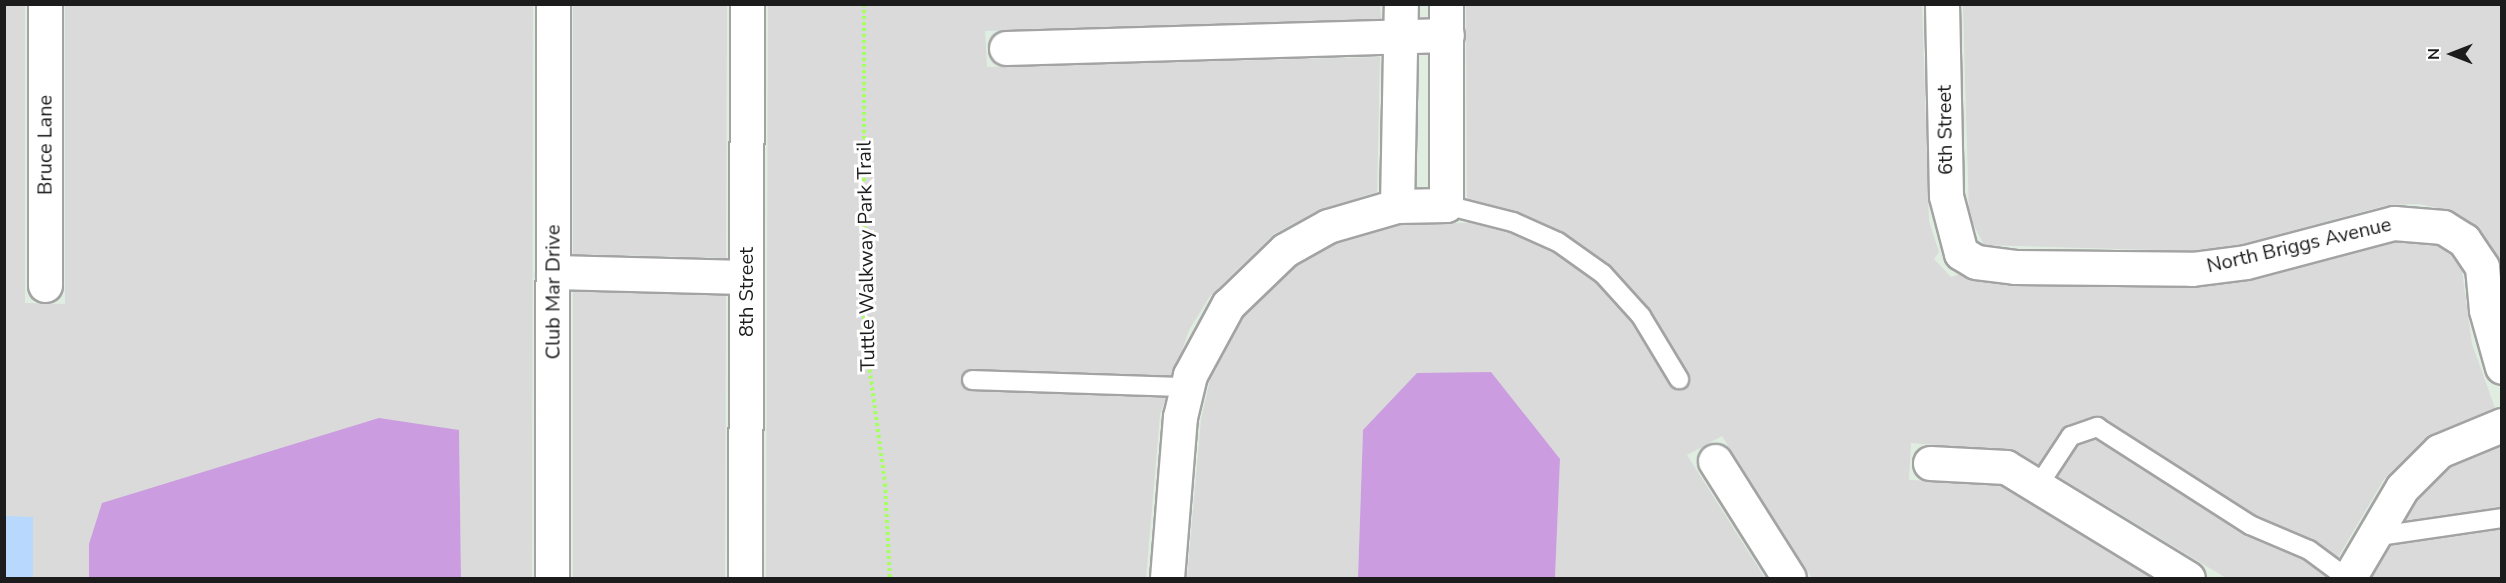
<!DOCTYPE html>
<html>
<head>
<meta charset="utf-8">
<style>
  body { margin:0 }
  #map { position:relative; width:2506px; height:583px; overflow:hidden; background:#e0eee2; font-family:"Nunito Sans",sans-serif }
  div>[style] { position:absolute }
  .residential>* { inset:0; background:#d9dad9 }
  .park>* { inset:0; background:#b8d8fe }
  .water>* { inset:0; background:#cb9ce0 }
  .path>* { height:4px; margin-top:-2px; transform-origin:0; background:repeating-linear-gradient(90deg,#a6ff61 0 3px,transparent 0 6px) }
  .roads { filter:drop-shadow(2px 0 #a3a3a3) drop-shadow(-2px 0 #a3a3a3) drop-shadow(0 2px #a3a3a3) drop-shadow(0 -2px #a3a3a3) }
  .lane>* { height:18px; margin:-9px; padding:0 9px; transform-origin:9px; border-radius:9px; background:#fff }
  .street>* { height:33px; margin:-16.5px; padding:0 16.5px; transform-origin:16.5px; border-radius:16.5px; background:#fff }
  span { translate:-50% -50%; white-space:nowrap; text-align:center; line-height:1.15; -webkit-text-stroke:6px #fff; paint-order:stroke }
  .street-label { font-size:20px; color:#1c1c1c }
  .frame { position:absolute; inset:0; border:6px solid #1c1c1c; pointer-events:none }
  .north { position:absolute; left:2422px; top:24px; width:60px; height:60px; -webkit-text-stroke:4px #fff; paint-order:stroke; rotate:270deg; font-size:16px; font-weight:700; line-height:24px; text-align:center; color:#1c1c1c }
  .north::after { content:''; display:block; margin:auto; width:21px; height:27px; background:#1c1c1c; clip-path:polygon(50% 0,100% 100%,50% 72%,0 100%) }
</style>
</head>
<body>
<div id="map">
  <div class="residential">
    <div style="clip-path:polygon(4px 5px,25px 5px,25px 303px,65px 304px,65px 5px,533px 5px,532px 578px,461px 578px,459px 431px,89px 544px,89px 578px,5px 578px)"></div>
    <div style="clip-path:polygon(573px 5px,727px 5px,726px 258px,573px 254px)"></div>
    <div style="clip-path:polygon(768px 5px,1380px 5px,1381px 20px,985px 31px,987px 67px,1380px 57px,1377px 192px,1317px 211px,1274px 234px,1210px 296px,1189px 330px,1160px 415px,1146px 578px,766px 578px)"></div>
    <div style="clip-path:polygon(1466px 5px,1922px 5px,1929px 221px,1939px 252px,1934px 259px,1951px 277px,1960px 274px,2013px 285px,2192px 287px,2252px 279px,2397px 241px,2434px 244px,2450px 253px,2462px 271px,2472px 344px,2495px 408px,2430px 435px,2384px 479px,2326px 578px,2226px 578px,2018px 452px,1911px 443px,1909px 480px,1999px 484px,2152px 578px,1812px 578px,1722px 436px,1687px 455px,1765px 578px,1555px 578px,1560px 459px,1363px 430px,1358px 578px,1187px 578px,1201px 419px,1210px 380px,1244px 316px,1297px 265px,1337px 243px,1400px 224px,1467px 223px)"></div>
    <div style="clip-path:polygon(1963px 5px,2501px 5px,2501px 268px,2480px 228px,2447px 210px,2419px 204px,2388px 205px,2242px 244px,2191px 251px,1984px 245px,1969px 216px)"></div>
    <div style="clip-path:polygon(573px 291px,726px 294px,725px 578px,573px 578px)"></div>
    <div style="clip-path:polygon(2501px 445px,2501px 578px,2371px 578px,2418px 498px,2452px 466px)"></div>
  </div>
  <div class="park">
    <div style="clip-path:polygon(5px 516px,33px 517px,33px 578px,5px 578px)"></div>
  </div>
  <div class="water">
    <div style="clip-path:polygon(1491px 372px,1560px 459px,1555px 578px,1358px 578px,1363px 430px,1417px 373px)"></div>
    <div style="clip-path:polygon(379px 418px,459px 430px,461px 578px,89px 578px,89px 544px,102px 503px)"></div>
  </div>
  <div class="path">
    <div style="left:864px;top:4px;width:324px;rotate:90deg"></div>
    <div style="left:864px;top:328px;width:157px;rotate:82.3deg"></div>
    <div style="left:885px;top:484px;width:94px;rotate:87deg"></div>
  </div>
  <div class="roads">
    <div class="lane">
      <div style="left:1446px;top:205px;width:69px;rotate:14.2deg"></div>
      <div style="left:1513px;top:222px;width:49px;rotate:24deg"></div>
      <div style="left:1558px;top:242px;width:55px;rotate:35.4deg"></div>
      <div style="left:1603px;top:274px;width:57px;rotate:47.9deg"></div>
      <div style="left:1641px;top:316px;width:74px;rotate:58.9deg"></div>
      <div style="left:972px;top:380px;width:215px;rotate:1.9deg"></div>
      <div style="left:2038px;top:486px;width:60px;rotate:-56.6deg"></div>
      <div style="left:2071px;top:436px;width:28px;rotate:-19deg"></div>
      <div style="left:2097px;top:427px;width:182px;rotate:32.6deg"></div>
      <div style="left:2250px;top:525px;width:64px;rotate:23deg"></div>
      <div style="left:2309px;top:550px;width:47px;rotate:36.4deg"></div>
      <div style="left:2372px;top:537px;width:131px;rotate:-8.3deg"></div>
    </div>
    <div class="street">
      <div style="left:45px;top:4px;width:281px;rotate:90deg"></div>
      <div style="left:1942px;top:4px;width:192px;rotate:88.8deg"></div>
      <div style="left:1946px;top:196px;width:59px;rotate:75.3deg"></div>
      <div style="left:1961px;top:253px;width:17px;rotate:31deg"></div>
      <div style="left:1976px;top:262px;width:39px;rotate:7deg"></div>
      <div style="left:2015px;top:267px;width:177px;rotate:0.6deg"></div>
      <div style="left:2192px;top:269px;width:54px;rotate:-7.4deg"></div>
      <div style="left:2246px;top:262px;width:153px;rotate:-14.8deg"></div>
      <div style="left:2394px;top:223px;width:49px;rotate:4.7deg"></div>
      <div style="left:2443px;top:227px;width:25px;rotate:32deg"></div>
      <div style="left:2464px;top:240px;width:32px;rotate:56deg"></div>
      <div style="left:2482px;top:267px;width:43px;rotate:84.7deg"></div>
      <div style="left:2486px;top:310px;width:59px;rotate:74.3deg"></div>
      <div style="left:1006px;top:48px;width:441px;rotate:-1.7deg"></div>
      <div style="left:1397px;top:206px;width:202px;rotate:-88.9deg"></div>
      <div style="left:553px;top:272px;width:193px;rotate:1.5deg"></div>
      <div style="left:1715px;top:461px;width:138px;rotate:57.7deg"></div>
      <div style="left:1930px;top:463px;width:76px;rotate:3deg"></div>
      <div style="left:2006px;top:467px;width:213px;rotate:31.4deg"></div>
      <div style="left:552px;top:578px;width:574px;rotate:-89.9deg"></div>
      <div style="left:745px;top:578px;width:574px;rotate:-89.8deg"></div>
      <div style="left:1167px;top:578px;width:162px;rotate:-85.4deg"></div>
      <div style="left:1180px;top:417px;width:43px;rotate:-76.6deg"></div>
      <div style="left:1190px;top:375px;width:80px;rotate:-61.5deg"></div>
      <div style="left:1228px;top:305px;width:79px;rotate:-44deg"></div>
      <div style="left:1285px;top:250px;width:49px;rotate:-29.2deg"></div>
      <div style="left:1328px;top:226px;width:72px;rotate:-16.2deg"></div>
      <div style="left:1397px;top:206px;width:49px;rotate:-1.2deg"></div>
      <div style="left:1446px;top:205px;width:201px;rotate:-90deg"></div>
      <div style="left:2349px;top:578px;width:104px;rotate:-59.5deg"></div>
      <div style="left:2402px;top:488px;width:52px;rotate:-45deg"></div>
      <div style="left:2439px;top:451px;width:68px;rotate:-22.4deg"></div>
    </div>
  </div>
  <div class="street-label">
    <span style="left:1945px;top:130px;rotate:-91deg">6th Street</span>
    <span style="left:45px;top:145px;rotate:-90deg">Bruce Lane</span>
    <span style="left:2299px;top:245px;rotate:-13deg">North Briggs Avenue</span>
    <span style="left:866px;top:256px;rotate:-91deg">Tuttle Walkway Park Trail</span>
    <span style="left:553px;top:292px;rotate:-90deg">Club Mar Drive</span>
    <span style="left:746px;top:292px;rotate:-90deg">8th Street</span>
  </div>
  <div class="frame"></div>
  <div class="north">N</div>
</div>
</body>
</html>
